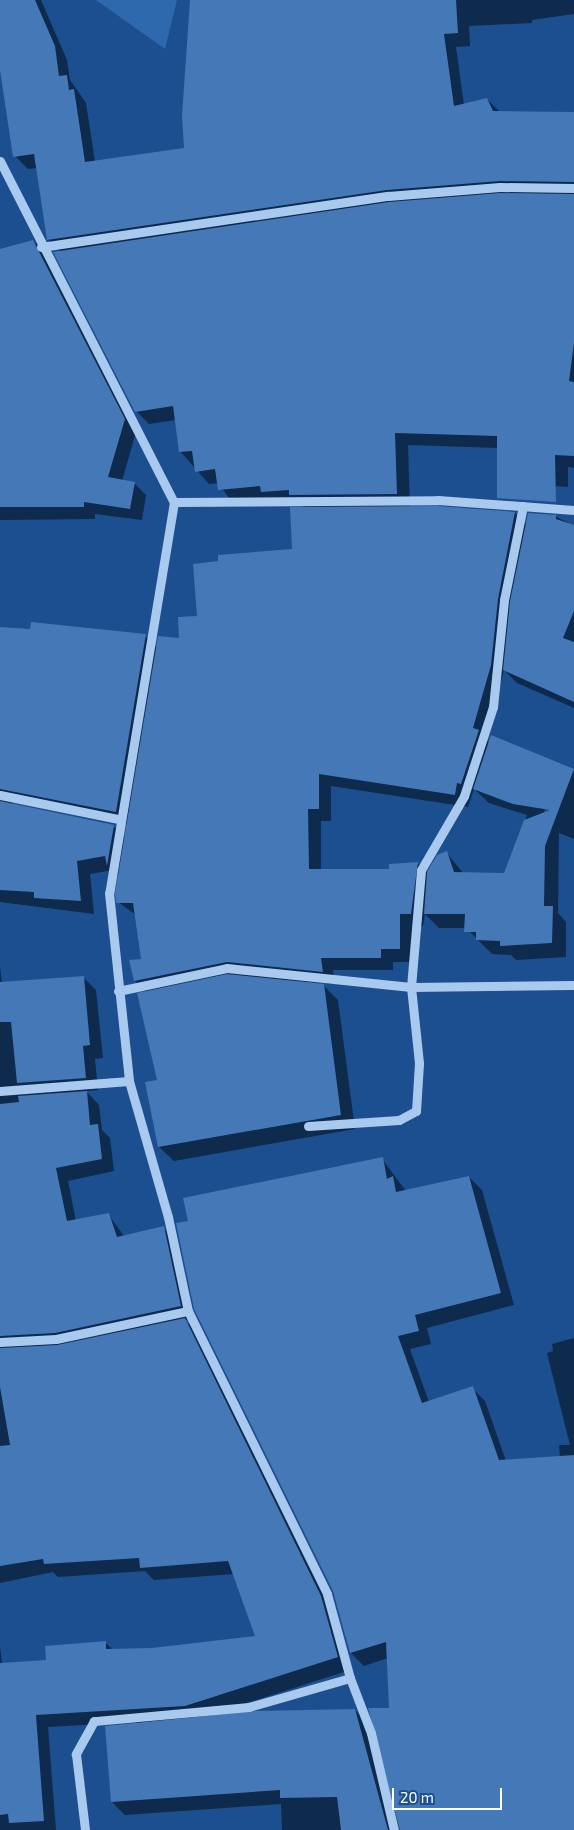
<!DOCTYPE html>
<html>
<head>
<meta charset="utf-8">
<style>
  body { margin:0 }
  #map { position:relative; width:574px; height:1830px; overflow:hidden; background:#1b4f8f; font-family:"Exo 2",sans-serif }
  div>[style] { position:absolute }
  .green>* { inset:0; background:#2e69ad }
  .shadow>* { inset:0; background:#0007 }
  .building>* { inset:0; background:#4478b7 }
  .minor>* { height:9px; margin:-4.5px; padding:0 4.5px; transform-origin:4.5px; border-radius:4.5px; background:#a9c9ee }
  span { translate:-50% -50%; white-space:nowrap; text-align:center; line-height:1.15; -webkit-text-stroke:4px #1b4f8f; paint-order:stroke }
  .scale { position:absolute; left:392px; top:1788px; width:110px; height:22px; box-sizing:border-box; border:2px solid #fff; border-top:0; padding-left:6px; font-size:15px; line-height:18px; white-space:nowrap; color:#fff; -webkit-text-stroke:4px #1b4f8f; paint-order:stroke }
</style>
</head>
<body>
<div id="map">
  <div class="green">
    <div style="clip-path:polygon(96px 0,177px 0,165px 49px)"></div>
  </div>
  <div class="shadow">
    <div style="clip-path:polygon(evenodd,0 0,41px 0,67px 60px,70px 80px,86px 103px,95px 162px,186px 149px,191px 0,574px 0,574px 14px,532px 20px,532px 23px,469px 26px,470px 46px,456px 47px,464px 105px,487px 99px,500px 112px,574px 114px,574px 468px,568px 467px,568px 487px,511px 483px,498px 448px,408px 445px,410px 508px,515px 513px,527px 525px,555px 516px,574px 526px,574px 708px,517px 683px,504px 670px,486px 739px,489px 743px,491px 736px,574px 770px,574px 839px,559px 833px,558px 913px,566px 922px,566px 957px,516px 960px,511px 955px,492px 954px,466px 928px,439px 928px,425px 914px,423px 926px,412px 926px,412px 962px,393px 962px,393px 970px,333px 970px,335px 984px,233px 976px,324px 986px,338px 1000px,355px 1129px,174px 1161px,159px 1147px,158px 1080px,147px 993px,135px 981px,142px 960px,136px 915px,118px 902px,119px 877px,113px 870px,90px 874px,94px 914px,0 902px,0 628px,145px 636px,157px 648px,180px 640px,198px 617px,293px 550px,305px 509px,299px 502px,232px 502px,218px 483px,209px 484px,180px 451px,176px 420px,149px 424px,136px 411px,61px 252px,48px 239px,37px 168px,28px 169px,15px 156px,0 62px,0 0,331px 786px,468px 807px,474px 789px,489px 803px,527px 815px,505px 874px,463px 873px,446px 852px,428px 873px,418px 864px,391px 865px,391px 870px,321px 870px,321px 821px,331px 821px,331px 786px,0 0,15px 802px,128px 824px,126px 838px,113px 826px,10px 805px,15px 802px,0 0,545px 808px,554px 809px,544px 813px,545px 808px)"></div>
    <div style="clip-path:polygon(33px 241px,45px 253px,136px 432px,122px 481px,134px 483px,146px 495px,142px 520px,95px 514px,95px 519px,0 520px,0 250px)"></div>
    <div style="clip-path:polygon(0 966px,2px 984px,83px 977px,96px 990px,103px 1058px,95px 1059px,98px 1090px,86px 1091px,99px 1105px,102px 1130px,110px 1138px,114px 1171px,68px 1181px,76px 1221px,108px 1214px,124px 1236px,163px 1228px,176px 1240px,193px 1319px,185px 1320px,197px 1332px,334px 1610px,350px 1670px,206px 1716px,355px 1710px,368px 1723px,396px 1830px,282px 1830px,281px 1804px,125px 1815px,112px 1802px,136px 1722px,48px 1727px,56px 1830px,0 1830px,0 1646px,2px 1664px,47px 1661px,105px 1642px,113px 1650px,152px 1649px,256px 1637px,234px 1574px,154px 1580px,145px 1571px,58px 1577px,53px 1572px,0 1583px)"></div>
    <div style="clip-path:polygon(382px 1159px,406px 1191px,469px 1177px,482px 1190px,514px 1305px,427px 1328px,431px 1344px,410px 1349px,429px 1402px,472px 1388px,485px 1401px,506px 1461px,560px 1457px,559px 1445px,570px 1445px,547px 1353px,553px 1351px,552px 1344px,574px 1338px,574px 1830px,401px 1830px,388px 1658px,364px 1666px,351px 1653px,334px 1591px,189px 1222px)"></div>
  </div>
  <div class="building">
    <div style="clip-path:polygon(0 0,35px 0,55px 46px,59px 76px,67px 75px,69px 90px,74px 89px,85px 162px,184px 148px,182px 116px,190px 0,456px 0,458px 33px,444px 34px,454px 106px,487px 98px,493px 111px,574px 112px,574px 182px,500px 181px,387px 190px,47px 240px,34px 154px,13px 157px,0 70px)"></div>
    <div style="clip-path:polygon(500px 193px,574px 194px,574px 343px,569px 381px,574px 382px,574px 456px,555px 455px,556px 502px,497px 498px,497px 436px,395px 433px,397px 494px,289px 495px,289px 490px,261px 492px,260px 486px,218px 490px,215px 469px,195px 472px,192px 451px,179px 452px,173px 406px,135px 412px,53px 252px,389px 202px)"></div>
    <div style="clip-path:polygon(33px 240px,125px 419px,108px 477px,135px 482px,130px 509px,84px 502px,84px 507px,0 507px,0 249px)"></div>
    <div style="clip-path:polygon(438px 506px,515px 512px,498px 599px,491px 665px,473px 728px,479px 730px,461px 784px,457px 783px,455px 795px,319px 774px,319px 809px,308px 809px,309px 869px,389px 869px,389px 864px,418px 862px,411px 914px,400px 914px,400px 949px,381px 949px,381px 958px,321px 958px,323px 972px,227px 962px,134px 981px,129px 960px,141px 959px,133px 903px,116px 903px,115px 893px,158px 636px,179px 638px,178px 617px,197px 616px,193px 564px,218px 561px,218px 555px,292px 549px,290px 507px)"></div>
    <div style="clip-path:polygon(528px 513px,556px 515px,556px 519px,574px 525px,574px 611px,563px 638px,574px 642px,574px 702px,503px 670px,510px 601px)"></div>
    <div style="clip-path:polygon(31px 622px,146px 634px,116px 812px,0 789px,0 627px,30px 629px)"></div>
    <div style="clip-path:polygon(491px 735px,574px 769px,545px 846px,544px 906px,553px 906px,552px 943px,500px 946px,500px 941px,476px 940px,476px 932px,464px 932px,465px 914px,424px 914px,427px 872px,437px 855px,447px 851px,454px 872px,504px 873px,524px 820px,550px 810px,513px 804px,473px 789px)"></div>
    <div style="clip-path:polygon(0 801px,114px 825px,107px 866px,105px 856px,77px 861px,81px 901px,34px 898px,34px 892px,0 890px)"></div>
    <div style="clip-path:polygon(227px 974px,324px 984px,341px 1115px,158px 1147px,145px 1082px,157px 1080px,137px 993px)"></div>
    <div style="clip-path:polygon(84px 976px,90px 1045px,83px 1046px,86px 1078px,17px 1083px,11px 1022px,0 1022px,0 982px)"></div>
    <div style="clip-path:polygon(87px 1091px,90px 1125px,98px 1124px,102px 1159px,56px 1168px,67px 1221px,109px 1213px,117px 1237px,164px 1226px,181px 1306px,55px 1333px,0 1336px,0 1104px,19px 1102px,18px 1096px)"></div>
    <div style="clip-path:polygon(383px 1157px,387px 1179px,393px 1176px,396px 1192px,469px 1176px,501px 1293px,415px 1315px,419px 1331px,398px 1336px,422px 1403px,473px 1386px,499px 1460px,574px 1455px,574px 1830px,400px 1830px,368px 1708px,389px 1708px,386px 1642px,350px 1653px,333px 1591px,194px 1309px,176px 1223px,188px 1221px,183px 1198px)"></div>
    <div style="clip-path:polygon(185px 1318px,321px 1596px,338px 1657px,185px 1706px,36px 1715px,44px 1821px,9px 1823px,8px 1814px,0 1815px,0 1663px,46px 1660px,45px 1646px,106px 1641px,106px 1649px,152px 1648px,255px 1636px,228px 1561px,140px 1568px,139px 1558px,44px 1564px,43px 1559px,0 1566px,0 1446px,10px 1445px,0 1387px,0 1348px,57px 1345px)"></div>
    <div style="clip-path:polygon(355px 1709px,388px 1830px,341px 1830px,337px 1797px,280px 1798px,280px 1790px,111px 1802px,105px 1726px,256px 1711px)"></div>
  </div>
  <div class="minor">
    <div style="left:0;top:161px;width:383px;rotate:63deg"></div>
    <div style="left:174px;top:502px;width:396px;rotate:99.4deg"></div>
    <div style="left:109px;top:893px;width:189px;rotate:83.9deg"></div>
    <div style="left:129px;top:1081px;width:141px;rotate:74deg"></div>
    <div style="left:168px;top:1217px;width:96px;rotate:78deg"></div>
    <div style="left:188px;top:1311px;width:315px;rotate:63.8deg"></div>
    <div style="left:327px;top:1594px;width:87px;rotate:74.7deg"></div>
    <div style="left:350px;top:1678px;width:105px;rotate:164deg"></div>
    <div style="left:249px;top:1707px;width:156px;rotate:174.8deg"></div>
    <div style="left:94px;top:1721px;width:38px;rotate:119deg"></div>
    <div style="left:76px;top:1754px;width:77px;rotate:83.2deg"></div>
    <div style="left:41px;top:247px;width:351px;rotate:-8.4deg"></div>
    <div style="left:388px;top:196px;width:112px;rotate:-4.6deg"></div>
    <div style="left:500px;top:187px;width:74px;rotate:0.8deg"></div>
    <div style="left:174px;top:502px;width:264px;rotate:-0.4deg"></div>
    <div style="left:438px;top:500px;width:136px;rotate:4.2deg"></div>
    <div style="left:0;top:795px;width:120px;rotate:11.5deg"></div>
    <div style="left:118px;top:991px;width:111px;rotate:-11.9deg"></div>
    <div style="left:227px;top:968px;width:185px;rotate:5.9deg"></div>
    <div style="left:411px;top:987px;width:117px;rotate:-85.1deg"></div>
    <div style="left:421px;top:870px;width:86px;rotate:-59.8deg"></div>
    <div style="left:464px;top:796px;width:94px;rotate:-72deg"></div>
    <div style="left:493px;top:707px;width:108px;rotate:-84.1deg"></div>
    <div style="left:504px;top:600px;width:96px;rotate:-78.6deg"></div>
    <div style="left:0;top:1091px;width:129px;rotate:-4.4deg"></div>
    <div style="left:308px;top:1126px;width:91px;rotate:-3.8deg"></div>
    <div style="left:399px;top:1120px;width:19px;rotate:-28deg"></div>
    <div style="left:416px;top:1111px;width:48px;rotate:-86.4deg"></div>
    <div style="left:419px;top:1063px;width:76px;rotate:-96deg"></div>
    <div style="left:411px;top:987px;width:163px;rotate:-0.7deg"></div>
    <div style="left:0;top:1342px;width:56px;rotate:-3.1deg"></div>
    <div style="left:56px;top:1339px;width:135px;rotate:-12deg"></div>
    <div style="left:350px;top:1678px;width:59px;rotate:69.1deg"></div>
    <div style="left:371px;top:1733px;width:100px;rotate:76.7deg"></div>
  </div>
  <div class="scale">20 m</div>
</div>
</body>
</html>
